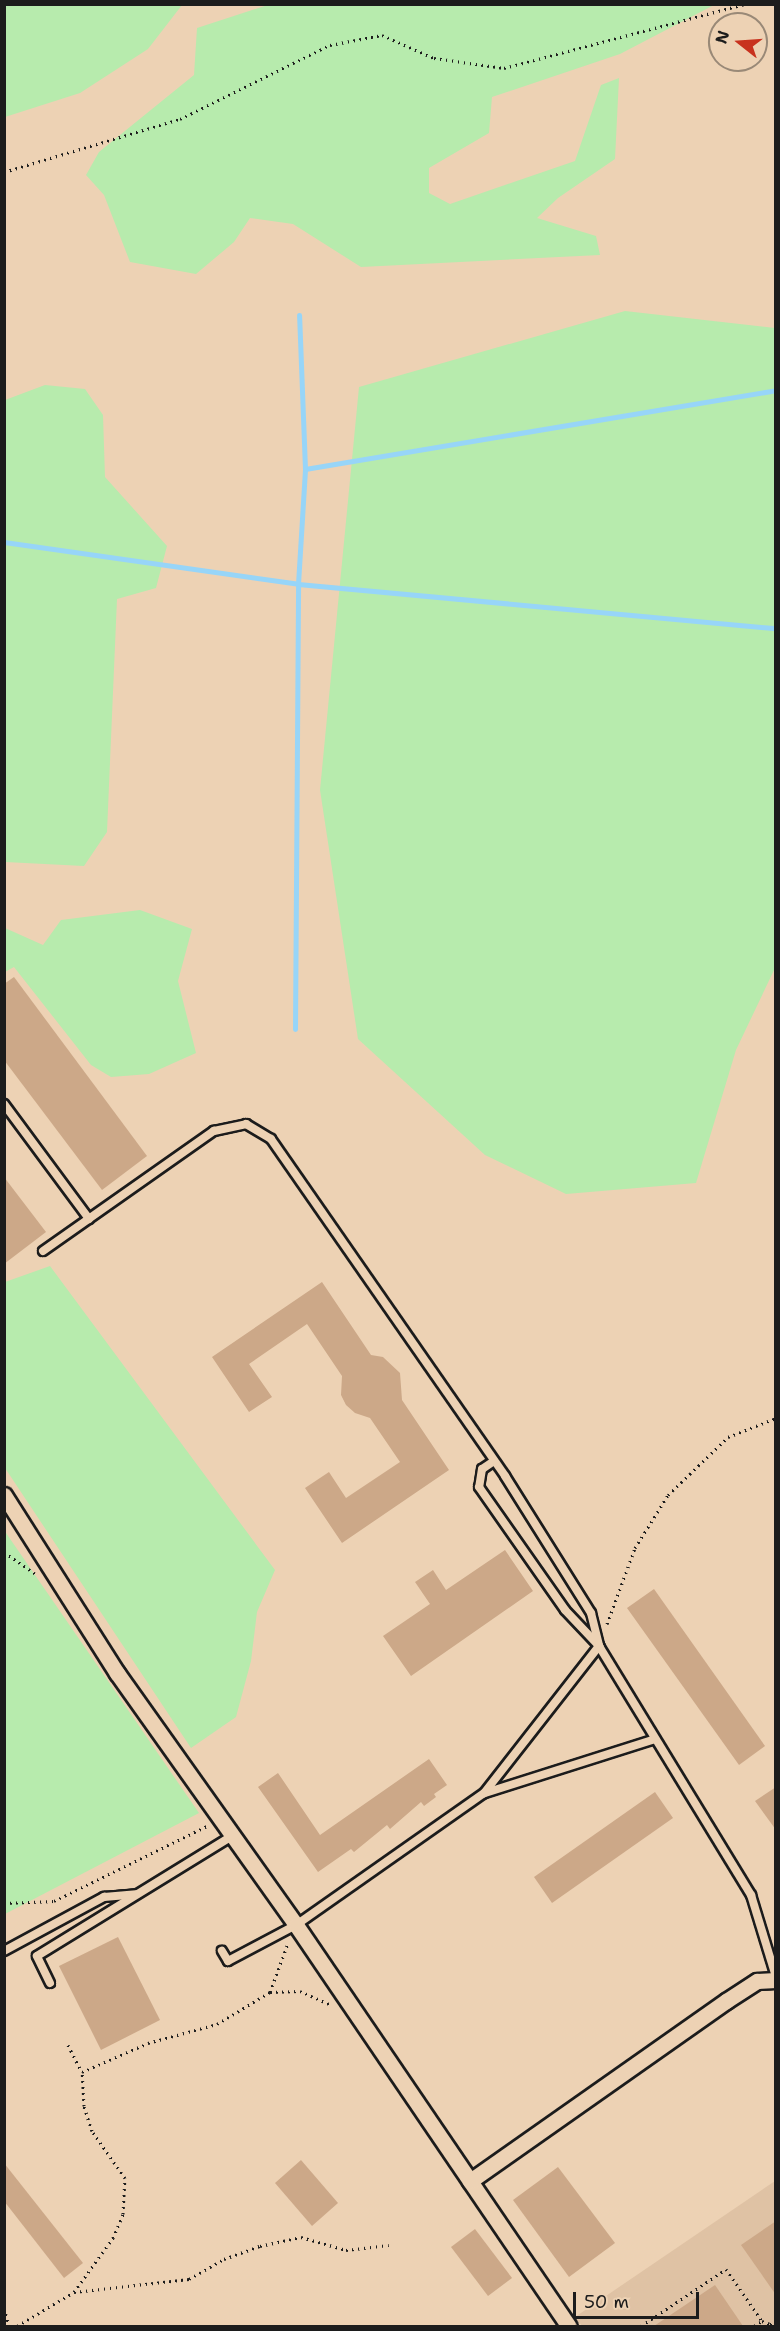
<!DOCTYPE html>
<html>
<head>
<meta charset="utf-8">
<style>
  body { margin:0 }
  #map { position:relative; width:780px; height:2331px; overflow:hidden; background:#edd2b4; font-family:"Shantell Sans",sans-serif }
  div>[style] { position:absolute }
  .built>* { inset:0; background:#dfc2a4 }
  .green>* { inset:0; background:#b7ebad }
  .stream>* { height:5px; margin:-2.5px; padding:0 2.5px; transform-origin:2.5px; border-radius:2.5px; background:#97d5f8 }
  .building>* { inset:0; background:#cca888 }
  .path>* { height:3px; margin-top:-1.5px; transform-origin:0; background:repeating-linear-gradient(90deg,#1c1c1c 0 1.5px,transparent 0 6px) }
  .roads { filter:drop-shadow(2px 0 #1c1c1c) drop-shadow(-2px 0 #1c1c1c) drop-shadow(0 2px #1c1c1c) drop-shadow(0 -2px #1c1c1c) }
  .lane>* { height:8px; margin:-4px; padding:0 4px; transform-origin:4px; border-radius:4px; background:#edd2b4 }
  .street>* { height:15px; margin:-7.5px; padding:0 7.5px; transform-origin:7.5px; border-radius:7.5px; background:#edd2b4 }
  span { translate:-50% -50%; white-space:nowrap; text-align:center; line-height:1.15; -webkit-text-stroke:6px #edd2b4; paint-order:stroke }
  .frame { position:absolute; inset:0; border:6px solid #1c1c1c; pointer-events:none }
  .north { position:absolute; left:708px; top:12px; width:60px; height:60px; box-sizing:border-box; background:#edd2b4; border:2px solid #998977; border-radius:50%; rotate:287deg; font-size:16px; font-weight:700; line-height:24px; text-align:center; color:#1c1c1c }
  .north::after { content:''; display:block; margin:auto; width:21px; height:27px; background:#c8321e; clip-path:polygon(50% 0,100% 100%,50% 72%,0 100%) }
  .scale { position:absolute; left:573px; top:2292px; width:126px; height:27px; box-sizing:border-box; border:3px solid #1c1c1c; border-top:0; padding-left:8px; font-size:18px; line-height:21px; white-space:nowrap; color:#1c1c1c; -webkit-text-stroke:4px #edd2b4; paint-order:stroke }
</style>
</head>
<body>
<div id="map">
  <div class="built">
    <div style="clip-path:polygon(775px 2181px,775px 2326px,582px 2326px,575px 2317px)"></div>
  </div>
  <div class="green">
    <div style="clip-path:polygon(5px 4px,182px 4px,182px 5px,148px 49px,80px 93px,5px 117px)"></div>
    <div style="clip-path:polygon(271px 4px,714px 4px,714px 5px,620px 54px,492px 97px,489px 133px,429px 168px,429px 193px,450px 204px,575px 161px,601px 85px,619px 78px,615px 159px,558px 198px,537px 218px,596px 236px,600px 255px,361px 267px,293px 224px,250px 218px,234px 242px,196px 274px,130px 262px,104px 195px,86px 175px,99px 152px,194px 75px,197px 28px)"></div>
    <div style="clip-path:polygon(625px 311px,775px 328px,775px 968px,736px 1050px,696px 1183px,566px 1194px,485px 1155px,358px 1039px,320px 790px,359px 387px)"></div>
    <div style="clip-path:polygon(45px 385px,85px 389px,103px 415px,105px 477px,167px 546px,156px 588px,117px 599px,107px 832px,84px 866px,5px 862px,5px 400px)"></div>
    <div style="clip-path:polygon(140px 910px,192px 929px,178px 981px,196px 1053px,149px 1074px,111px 1077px,91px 1065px,14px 967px,5px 972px,5px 928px,43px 945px,61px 920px)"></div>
    <div style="clip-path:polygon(50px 1266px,275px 1570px,257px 1612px,251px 1661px,236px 1717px,191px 1748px,5px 1468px,5px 1282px)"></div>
    <div style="clip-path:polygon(4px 1530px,199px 1813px,5px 1914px,4px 1914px)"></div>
  </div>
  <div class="stream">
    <div style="left:305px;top:469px;width:478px;rotate:-9.5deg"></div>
    <div style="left:4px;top:542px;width:297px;rotate:8.1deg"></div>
    <div style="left:298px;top:584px;width:480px;rotate:5.3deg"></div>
    <div style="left:295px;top:1029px;width:445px;rotate:-89.6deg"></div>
    <div style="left:298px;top:584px;width:115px;rotate:-86.5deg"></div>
    <div style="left:305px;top:469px;width:154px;rotate:-92.2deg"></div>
  </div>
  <div class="building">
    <div style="clip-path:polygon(14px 977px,147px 1156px,102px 1190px,4px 1060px,4px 984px)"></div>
    <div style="clip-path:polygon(4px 1177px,46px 1232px,4px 1264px)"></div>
    <div style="clip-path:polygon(322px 1282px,371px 1355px,383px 1357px,400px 1373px,402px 1400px,449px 1470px,342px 1543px,305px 1488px,329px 1472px,346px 1498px,400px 1462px,370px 1418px,355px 1413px,346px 1405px,341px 1395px,342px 1376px,307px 1324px,249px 1364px,272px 1397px,249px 1412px,212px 1357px)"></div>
    <div style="clip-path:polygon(505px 1550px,533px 1591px,411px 1676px,383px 1636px,430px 1604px,415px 1582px,433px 1570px,446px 1590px)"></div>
    <div style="clip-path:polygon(654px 1589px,765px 1746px,739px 1765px,627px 1608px)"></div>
    <div style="clip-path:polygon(429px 1759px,447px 1785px,434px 1794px,436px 1797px,424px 1806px,421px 1802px,390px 1829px,387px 1825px,354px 1852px,351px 1849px,318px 1872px,258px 1787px,278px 1773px,320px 1835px)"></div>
    <div style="clip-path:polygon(776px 1787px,776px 1830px,755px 1801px)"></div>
    <div style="clip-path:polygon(655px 1792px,673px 1818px,552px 1903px,534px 1877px)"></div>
    <div style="clip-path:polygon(118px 1937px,160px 2020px,101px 2050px,59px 1966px)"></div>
    <div style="clip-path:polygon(301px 2160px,338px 2203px,312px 2226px,275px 2183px)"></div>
    <div style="clip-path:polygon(4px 2163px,83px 2263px,64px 2278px,4px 2201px)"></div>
    <div style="clip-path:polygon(558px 2167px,615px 2243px,569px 2277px,513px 2200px)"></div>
    <div style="clip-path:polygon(776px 2221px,776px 2295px,741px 2245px)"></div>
    <div style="clip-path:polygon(475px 2229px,512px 2278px,488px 2296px,451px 2247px)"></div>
    <div style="clip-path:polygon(715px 2285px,743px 2326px,654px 2326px)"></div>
  </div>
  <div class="path">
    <div style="left:4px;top:172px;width:184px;rotate:-16.8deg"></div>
    <div style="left:180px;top:119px;width:167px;rotate:-26.3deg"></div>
    <div style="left:330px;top:45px;width:53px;rotate:-10.9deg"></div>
    <div style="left:382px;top:35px;width:57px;rotate:23.9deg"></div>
    <div style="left:434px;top:58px;width:71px;rotate:8.1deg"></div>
    <div style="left:504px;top:68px;width:249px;rotate:-14.9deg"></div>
    <div style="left:4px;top:1552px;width:40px;rotate:34.9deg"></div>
    <div style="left:607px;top:1624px;width:81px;rotate:-69.8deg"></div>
    <div style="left:635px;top:1548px;width:62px;rotate:-58.1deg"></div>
    <div style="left:668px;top:1495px;width:83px;rotate:-44deg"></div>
    <div style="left:728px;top:1437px;width:52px;rotate:-21.6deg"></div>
    <div style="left:4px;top:1903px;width:50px;rotate:-2.3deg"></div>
    <div style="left:54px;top:1901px;width:170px;rotate:-26.1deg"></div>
    <div style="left:270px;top:1992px;width:30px;rotate:-2deg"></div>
    <div style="left:300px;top:1991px;width:34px;rotate:24deg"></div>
    <div style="left:68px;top:2045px;width:30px;rotate:63deg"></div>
    <div style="left:82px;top:2072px;width:72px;rotate:-23.7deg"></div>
    <div style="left:148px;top:2043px;width:72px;rotate:-15.4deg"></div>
    <div style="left:217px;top:2024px;width:62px;rotate:-31.1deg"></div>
    <div style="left:270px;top:1992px;width:52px;rotate:-69.8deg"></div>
    <div style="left:74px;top:2292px;width:67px;rotate:-54.2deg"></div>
    <div style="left:113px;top:2238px;width:26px;rotate:-67deg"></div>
    <div style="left:123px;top:2214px;width:36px;rotate:-87deg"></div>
    <div style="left:125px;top:2178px;width:57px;rotate:-125.1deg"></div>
    <div style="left:92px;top:2131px;width:26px;rotate:-108deg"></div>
    <div style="left:84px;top:2106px;width:34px;rotate:-93deg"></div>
    <div style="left:4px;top:2308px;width:19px;rotate:74deg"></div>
    <div style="left:17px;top:2326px;width:66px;rotate:-30.8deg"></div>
    <div style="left:74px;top:2292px;width:116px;rotate:-6.4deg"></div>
    <div style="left:189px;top:2279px;width:40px;rotate:-29.7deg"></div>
    <div style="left:224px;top:2259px;width:38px;rotate:-20deg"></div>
    <div style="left:260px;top:2246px;width:42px;rotate:-12.4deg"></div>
    <div style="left:301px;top:2237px;width:47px;rotate:16.1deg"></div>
    <div style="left:346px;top:2250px;width:43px;rotate:-6.6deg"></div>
    <div style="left:641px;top:2326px;width:102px;rotate:-33.8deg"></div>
    <div style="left:726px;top:2269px;width:63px;rotate:55.3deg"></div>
    <div style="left:762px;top:2321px;width:9px;rotate:21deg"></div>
    <div style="left:770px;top:2324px;width:7px;rotate:-34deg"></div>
    <div style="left:754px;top:2326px;width:9px;rotate:-32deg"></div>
  </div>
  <div class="roads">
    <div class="lane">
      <div style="left:4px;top:1104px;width:143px;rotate:53.5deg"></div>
      <div style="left:43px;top:1251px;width:209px;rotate:-35.1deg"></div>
      <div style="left:214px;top:1131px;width:33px;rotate:-12deg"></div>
      <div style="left:246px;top:1124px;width:29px;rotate:31deg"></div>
      <div style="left:271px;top:1139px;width:410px;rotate:55.2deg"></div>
      <div style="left:505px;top:1476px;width:162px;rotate:57.9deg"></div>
      <div style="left:591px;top:1613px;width:34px;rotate:76deg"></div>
      <div style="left:599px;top:1646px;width:187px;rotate:128deg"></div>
      <div style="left:484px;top:1793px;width:230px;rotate:144.9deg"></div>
      <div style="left:296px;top:1925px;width:77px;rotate:152.1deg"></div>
      <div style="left:228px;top:1961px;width:12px;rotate:-121deg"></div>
      <div style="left:494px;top:1461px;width:14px;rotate:146deg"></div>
      <div style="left:482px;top:1469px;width:18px;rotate:99deg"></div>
      <div style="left:479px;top:1487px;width:150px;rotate:55deg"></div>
      <div style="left:565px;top:1610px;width:50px;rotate:46.6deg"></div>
      <div style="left:599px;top:1646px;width:292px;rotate:58.6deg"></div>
      <div style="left:751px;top:1895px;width:86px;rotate:73deg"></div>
      <div style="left:485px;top:1793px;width:178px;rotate:-17.6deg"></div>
      <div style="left:4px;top:1951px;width:114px;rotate:-28.4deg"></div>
      <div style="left:104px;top:1897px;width:32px;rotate:-5deg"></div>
      <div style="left:50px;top:1983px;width:30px;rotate:-116deg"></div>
      <div style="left:37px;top:1956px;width:229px;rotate:-31.6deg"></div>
    </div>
    <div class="street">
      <div style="left:4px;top:1495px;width:211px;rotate:57.6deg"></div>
      <div style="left:117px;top:1673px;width:309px;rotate:54.6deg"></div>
      <div style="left:296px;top:1925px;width:485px;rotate:55.8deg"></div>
      <div style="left:470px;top:2181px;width:313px;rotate:-35.1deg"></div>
      <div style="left:726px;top:2001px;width:37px;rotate:-33deg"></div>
      <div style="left:757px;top:1981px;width:19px;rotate:-3deg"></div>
    </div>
  </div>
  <div class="frame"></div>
  <div class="north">N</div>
  <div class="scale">50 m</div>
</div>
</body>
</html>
